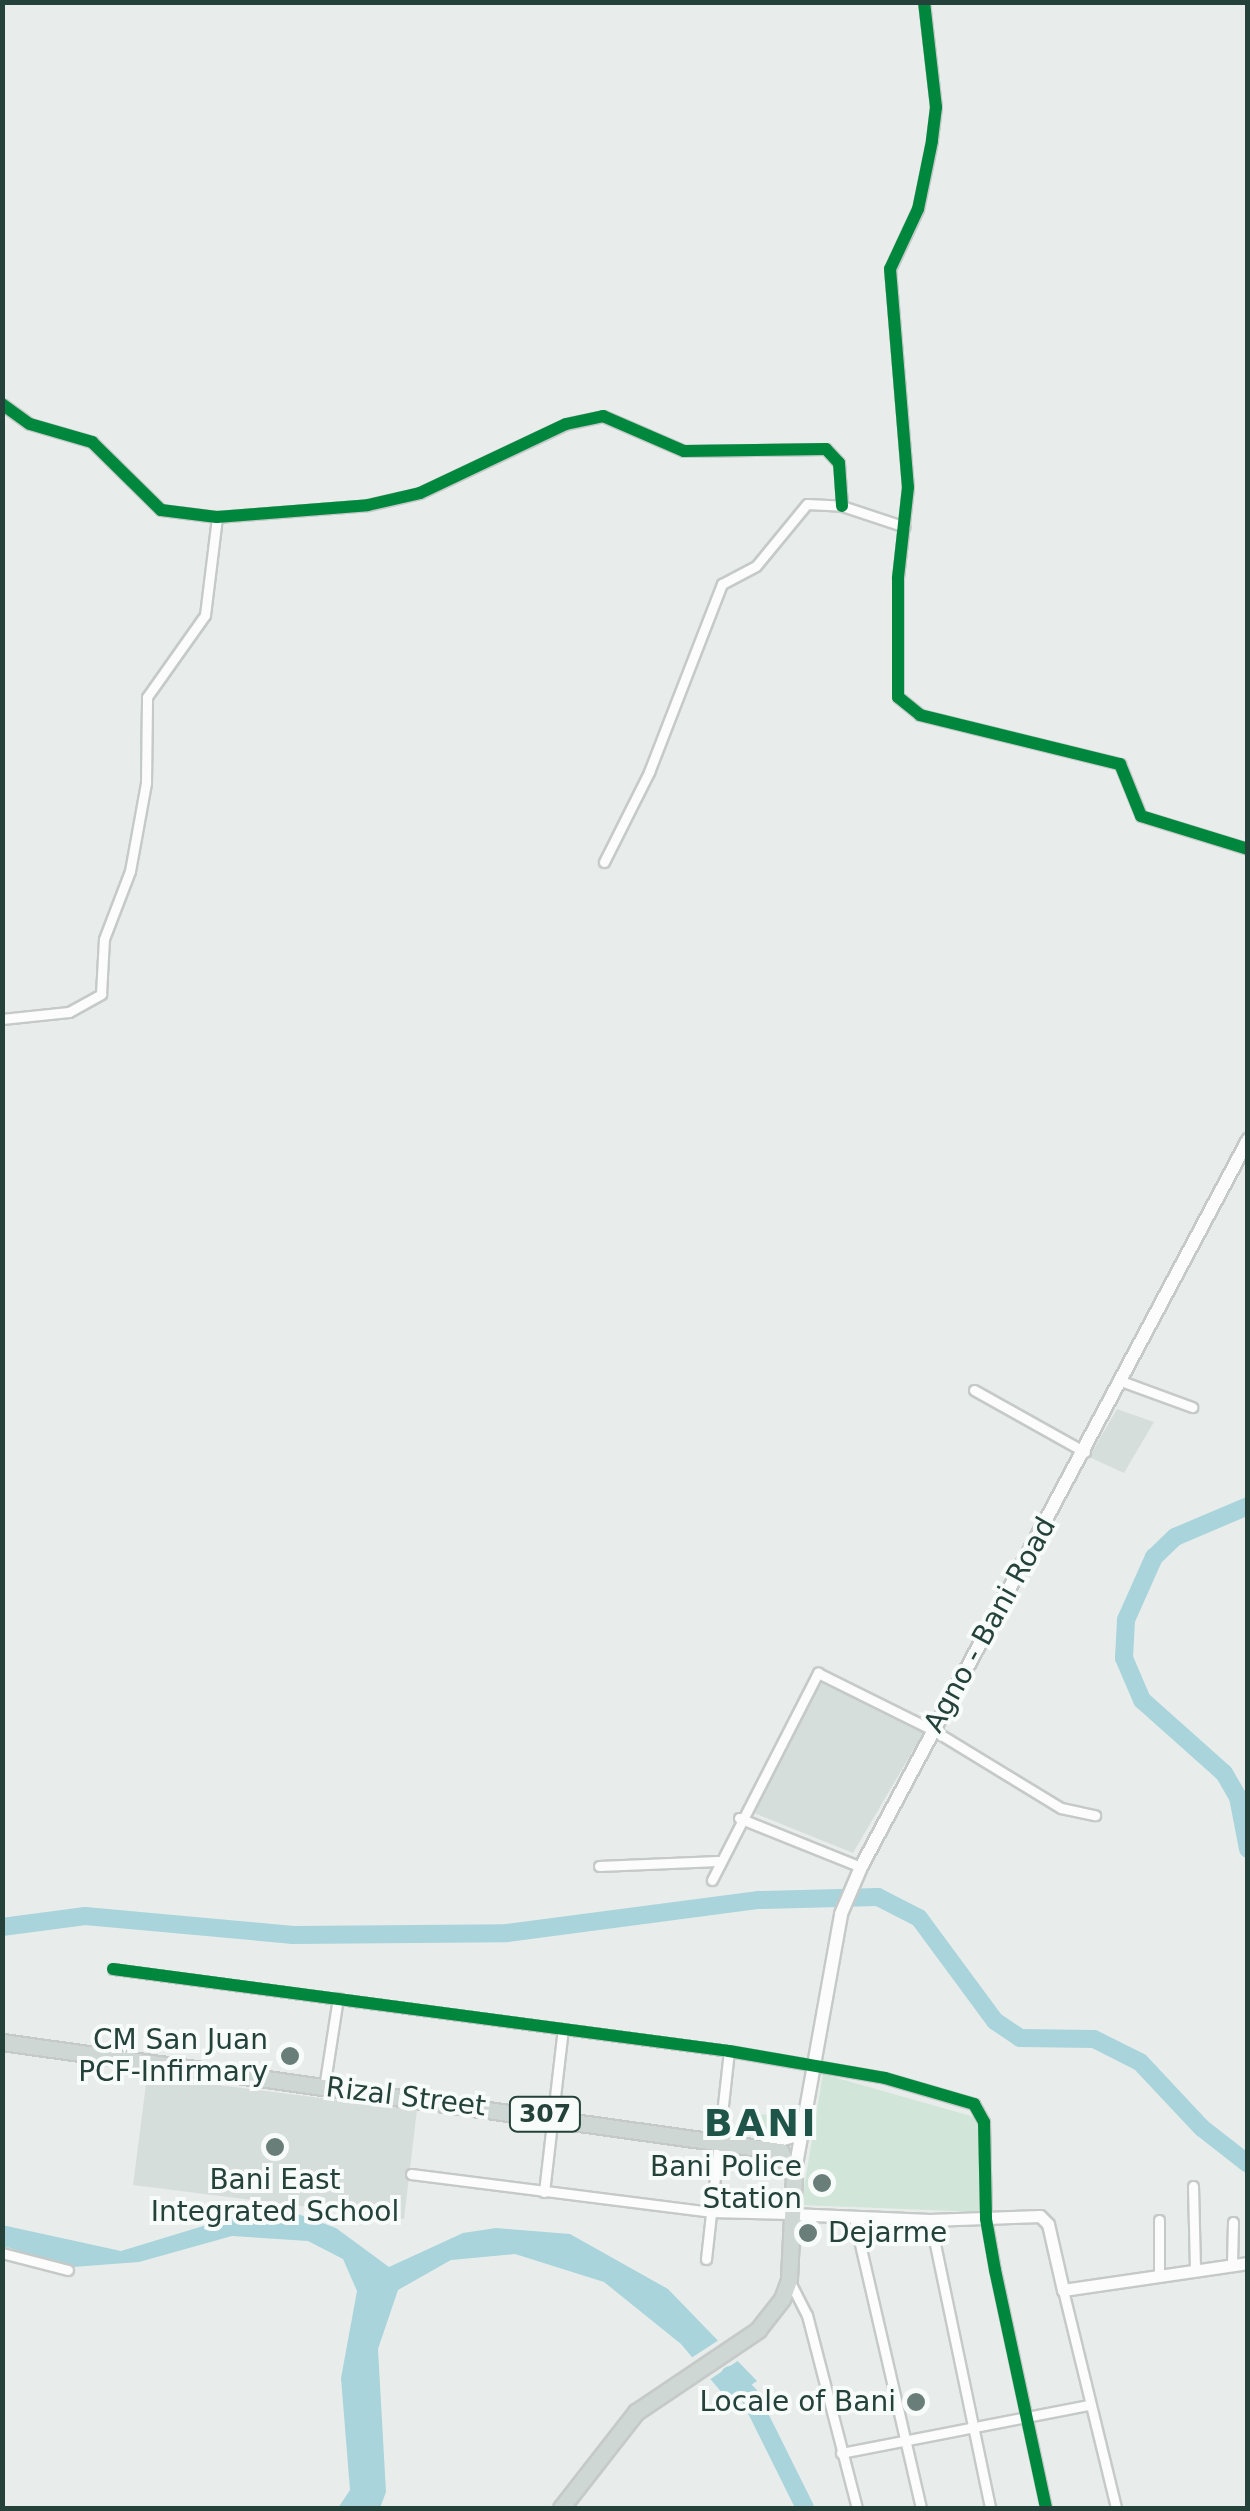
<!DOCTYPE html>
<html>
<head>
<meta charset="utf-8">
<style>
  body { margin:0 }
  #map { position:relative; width:1250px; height:2511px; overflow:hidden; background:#e8edeb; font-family:"DejaVu Sans",sans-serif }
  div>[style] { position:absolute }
  .built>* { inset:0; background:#d6dedb }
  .green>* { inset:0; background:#d1e6d8 }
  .water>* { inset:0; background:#a9d4db }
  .pier>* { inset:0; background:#e8edeb }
  .river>* { height:18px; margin:-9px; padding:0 9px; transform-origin:9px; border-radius:9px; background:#a9d4db }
  .roads { filter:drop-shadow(2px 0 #c5cac8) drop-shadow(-2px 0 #c5cac8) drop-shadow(0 2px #c5cac8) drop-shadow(0 -2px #c5cac8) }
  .minor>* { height:9px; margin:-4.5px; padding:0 4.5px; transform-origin:4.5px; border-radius:4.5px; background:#fcfcfc }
  .tertiary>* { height:11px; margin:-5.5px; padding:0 5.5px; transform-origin:5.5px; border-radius:5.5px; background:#fcfcfc }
  .secondary>* { height:12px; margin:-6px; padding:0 6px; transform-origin:6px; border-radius:6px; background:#fcfcfc }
  .primary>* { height:15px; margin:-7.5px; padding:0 7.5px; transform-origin:7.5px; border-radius:7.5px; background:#cfd7d5 }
  .cycleway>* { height:12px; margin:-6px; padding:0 6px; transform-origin:6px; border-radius:6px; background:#00873e }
  .dots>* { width:28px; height:28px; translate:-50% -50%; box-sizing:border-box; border:5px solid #f7fbf9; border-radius:50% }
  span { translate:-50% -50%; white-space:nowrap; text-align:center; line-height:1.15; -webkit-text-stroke:8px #f7fbf9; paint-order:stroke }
  .shield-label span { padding:2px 8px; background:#f7fbf9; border:2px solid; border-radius:8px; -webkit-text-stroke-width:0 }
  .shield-label { font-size:25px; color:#24423a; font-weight:700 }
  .street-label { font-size:28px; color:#24423a }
  .poi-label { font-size:28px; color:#24423a }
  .right { translate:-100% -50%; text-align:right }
  .left { translate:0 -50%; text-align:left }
  .district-label { font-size:38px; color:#1f5548; font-weight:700; letter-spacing:2.5px }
  .frame { position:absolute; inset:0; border:5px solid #24423a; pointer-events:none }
</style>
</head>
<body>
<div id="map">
  <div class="built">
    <div style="clip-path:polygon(1117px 1409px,1154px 1422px,1124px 1473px,1089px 1457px)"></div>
    <div style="clip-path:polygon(819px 1675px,925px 1730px,853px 1853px,749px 1811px)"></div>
    <div style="clip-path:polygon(147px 2076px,417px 2110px,404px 2219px,133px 2185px)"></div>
  </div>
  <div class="green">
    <div style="clip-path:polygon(823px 2074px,978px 2118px,981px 2212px,801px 2205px)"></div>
    <div style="clip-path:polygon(751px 2114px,769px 2115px,778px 2135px,740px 2131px)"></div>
  </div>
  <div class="water">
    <div style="clip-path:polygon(295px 2213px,336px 2228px,389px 2267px,463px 2233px,496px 2228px,570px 2234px,668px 2289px,757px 2381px,728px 2400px,681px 2344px,604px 2282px,515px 2254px,451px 2260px,398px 2290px,378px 2349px,386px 2492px,380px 2508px,338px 2508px,350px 2490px,341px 2378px,357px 2291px,343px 2259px,308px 2241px,232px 2236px,139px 2262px,73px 2267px,3px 2246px,2px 2225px,121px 2251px,236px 2216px)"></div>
  </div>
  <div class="pier">
    <div style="clip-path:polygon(722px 2338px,742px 2358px,706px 2382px,688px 2360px)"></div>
  </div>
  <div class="river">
    <div style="left:1248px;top:1506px;width:79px;rotate:157deg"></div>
    <div style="left:1175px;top:1537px;width:29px;rotate:136deg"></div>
    <div style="left:1154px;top:1557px;width:69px;rotate:114deg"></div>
    <div style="left:1126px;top:1620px;width:38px;rotate:93deg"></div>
    <div style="left:1124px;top:1658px;width:46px;rotate:66.8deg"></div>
    <div style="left:1142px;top:1700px;width:110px;rotate:41.7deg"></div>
    <div style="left:1224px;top:1773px;width:28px;rotate:60deg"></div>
    <div style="left:1238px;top:1797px;width:53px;rotate:79.1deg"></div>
    <div style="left:2px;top:1927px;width:84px;rotate:-7.5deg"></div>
    <div style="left:85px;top:1916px;width:209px;rotate:5.2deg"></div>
    <div style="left:293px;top:1935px;width:214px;rotate:-0.5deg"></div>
    <div style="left:507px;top:1933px;width:254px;rotate:-7.5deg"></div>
    <div style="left:759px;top:1900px;width:119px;rotate:-1.4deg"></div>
    <div style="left:878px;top:1897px;width:46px;rotate:27.1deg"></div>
    <div style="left:919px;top:1918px;width:128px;rotate:53.6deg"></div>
    <div style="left:995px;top:2021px;width:30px;rotate:34deg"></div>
    <div style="left:1020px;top:2038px;width:74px;rotate:0.8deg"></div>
    <div style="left:1094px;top:2039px;width:51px;rotate:26.6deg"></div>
    <div style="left:1140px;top:2062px;width:91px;rotate:46.8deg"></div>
    <div style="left:1202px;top:2128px;width:58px;rotate:38deg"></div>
    <div style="left:730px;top:2375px;width:28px;rotate:46deg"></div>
    <div style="left:749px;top:2395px;width:126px;rotate:63.6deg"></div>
  </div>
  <div class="roads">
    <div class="minor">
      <div style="left:924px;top:2px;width:106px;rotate:83.5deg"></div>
      <div style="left:936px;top:107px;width:34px;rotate:97deg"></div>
      <div style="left:932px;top:141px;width:69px;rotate:101.6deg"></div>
      <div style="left:918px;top:209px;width:66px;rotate:115deg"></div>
      <div style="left:890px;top:269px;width:219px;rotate:85.3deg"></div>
      <div style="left:908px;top:487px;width:92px;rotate:96.3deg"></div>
      <div style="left:898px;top:578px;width:119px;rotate:90deg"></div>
      <div style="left:898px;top:697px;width:28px;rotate:39deg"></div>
      <div style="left:920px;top:715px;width:206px;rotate:13.8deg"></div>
      <div style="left:1120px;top:764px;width:56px;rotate:68deg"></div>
      <div style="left:1141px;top:816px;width:112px;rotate:17.1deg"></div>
      <div style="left:2px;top:404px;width:34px;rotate:36deg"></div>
      <div style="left:30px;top:424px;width:65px;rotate:16.2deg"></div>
      <div style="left:92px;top:442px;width:97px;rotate:44.6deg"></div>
      <div style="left:161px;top:510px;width:56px;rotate:7.1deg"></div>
      <div style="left:217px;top:517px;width:151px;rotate:-4.5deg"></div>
      <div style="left:368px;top:505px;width:53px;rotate:-13deg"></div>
      <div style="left:420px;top:493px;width:161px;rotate:-25.3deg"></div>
      <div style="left:566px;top:424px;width:38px;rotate:-12deg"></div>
      <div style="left:603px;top:416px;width:88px;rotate:23.4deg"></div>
      <div style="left:684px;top:451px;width:142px;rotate:-0.8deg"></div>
      <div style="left:826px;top:449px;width:19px;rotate:47deg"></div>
      <div style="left:839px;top:463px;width:43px;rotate:86deg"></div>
      <div style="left:604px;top:862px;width:101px;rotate:-63.4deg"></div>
      <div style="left:649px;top:772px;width:202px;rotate:-68.8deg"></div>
      <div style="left:722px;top:584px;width:38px;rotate:-28deg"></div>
      <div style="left:756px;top:566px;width:80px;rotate:-50.6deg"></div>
      <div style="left:807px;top:504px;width:35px;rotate:3deg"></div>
      <div style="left:842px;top:506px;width:66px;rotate:18.4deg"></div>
      <div style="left:2px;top:1019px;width:67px;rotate:-6deg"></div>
      <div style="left:69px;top:1012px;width:37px;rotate:-29deg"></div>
      <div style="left:101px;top:994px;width:55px;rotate:-86.9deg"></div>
      <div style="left:104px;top:939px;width:73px;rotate:-69.1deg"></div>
      <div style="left:130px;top:871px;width:89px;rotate:-79.7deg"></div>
      <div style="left:146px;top:783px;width:86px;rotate:-89.3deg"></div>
      <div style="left:147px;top:697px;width:100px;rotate:-54.7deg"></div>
      <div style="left:205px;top:615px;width:99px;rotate:-83deg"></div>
      <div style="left:1121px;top:1381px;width:76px;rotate:20.1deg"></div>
      <div style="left:974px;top:1390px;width:127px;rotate:29.2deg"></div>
      <div style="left:739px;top:1818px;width:131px;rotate:21.9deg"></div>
      <div style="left:599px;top:1866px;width:119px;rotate:-2.4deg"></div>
      <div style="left:712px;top:1880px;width:233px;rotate:-62.9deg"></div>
      <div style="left:818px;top:1673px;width:128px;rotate:26.4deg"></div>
      <div style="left:933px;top:1730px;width:150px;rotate:31.4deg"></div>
      <div style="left:1061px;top:1808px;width:35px;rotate:12deg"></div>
      <div style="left:113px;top:1969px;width:621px;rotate:7.58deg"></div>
      <div style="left:729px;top:2051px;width:158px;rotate:9.8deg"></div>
      <div style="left:885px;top:2078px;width:93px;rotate:16.3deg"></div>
      <div style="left:974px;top:2104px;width:21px;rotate:61deg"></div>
      <div style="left:984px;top:2122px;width:97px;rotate:88.8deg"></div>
      <div style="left:986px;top:2219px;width:52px;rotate:80deg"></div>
      <div style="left:995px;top:2270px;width:243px;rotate:77.9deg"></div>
      <div style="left:324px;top:2088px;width:91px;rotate:-81.2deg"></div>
      <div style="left:411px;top:2174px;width:302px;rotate:7.2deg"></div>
      <div style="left:711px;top:2212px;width:80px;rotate:1.4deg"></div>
      <div style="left:1193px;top:2186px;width:83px;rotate:88.6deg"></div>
      <div style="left:544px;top:2192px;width:164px;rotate:-83.4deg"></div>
      <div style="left:854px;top:2218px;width:298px;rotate:77deg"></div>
      <div style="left:930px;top:2220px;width:294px;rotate:78.2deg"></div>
      <div style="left:1159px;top:2220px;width:55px;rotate:90deg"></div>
      <div style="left:2px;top:2253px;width:68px;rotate:14.4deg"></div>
      <div style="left:706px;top:2259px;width:209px;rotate:-83.7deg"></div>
      <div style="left:1232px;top:2263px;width:41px;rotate:-88.6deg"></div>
      <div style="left:789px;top:2280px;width:39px;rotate:63deg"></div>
      <div style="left:807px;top:2315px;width:199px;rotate:75.5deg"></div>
      <div style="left:1063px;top:2290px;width:224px;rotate:76.3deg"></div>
      <div style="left:841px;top:2453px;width:252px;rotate:-11deg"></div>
    </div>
    <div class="tertiary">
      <div style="left:791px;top:2214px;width:139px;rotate:2.5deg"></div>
      <div style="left:930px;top:2220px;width:110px;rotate:-2.1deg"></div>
      <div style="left:1040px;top:2216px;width:11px;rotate:45deg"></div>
      <div style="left:1048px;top:2224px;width:68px;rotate:77.2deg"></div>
      <div style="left:1063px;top:2290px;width:187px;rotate:-8.3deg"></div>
    </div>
    <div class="secondary">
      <div style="left:766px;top:2144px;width:37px;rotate:-16deg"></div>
      <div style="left:794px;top:2176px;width:266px;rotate:-79.8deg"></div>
      <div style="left:841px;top:1914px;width:51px;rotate:-66.9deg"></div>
      <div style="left:861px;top:1867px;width:824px;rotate:-61.97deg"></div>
    </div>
    <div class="primary">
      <div style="left:2px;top:2042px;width:786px;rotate:7.98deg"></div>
      <div style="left:780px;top:2151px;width:29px;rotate:61deg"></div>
      <div style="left:794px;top:2176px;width:104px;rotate:92.8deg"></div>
      <div style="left:789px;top:2280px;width:20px;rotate:110deg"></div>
      <div style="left:782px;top:2299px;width:39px;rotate:128deg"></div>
      <div style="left:758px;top:2330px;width:147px;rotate:146.1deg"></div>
      <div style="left:636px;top:2412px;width:122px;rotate:128deg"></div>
    </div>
  </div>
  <div class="cycleway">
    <div style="left:924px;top:2px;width:106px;rotate:83.5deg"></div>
    <div style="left:936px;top:107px;width:34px;rotate:97deg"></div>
    <div style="left:932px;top:141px;width:69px;rotate:101.6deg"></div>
    <div style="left:918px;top:209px;width:66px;rotate:115deg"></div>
    <div style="left:890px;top:269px;width:219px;rotate:85.3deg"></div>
    <div style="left:908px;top:487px;width:92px;rotate:96.3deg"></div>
    <div style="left:898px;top:578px;width:119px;rotate:90deg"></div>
    <div style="left:898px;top:697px;width:28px;rotate:39deg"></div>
    <div style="left:920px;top:715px;width:206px;rotate:13.8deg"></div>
    <div style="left:1120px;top:764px;width:56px;rotate:68deg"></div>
    <div style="left:1141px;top:816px;width:112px;rotate:17.1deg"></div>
    <div style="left:2px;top:404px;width:34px;rotate:36deg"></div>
    <div style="left:30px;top:424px;width:65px;rotate:16.2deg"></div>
    <div style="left:92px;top:442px;width:97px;rotate:44.6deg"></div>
    <div style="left:161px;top:510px;width:56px;rotate:7.1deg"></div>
    <div style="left:217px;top:517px;width:151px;rotate:-4.5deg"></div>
    <div style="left:368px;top:505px;width:53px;rotate:-13deg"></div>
    <div style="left:420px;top:493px;width:161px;rotate:-25.3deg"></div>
    <div style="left:566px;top:424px;width:38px;rotate:-12deg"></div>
    <div style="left:603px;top:416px;width:88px;rotate:23.4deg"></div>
    <div style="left:684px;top:451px;width:142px;rotate:-0.8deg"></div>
    <div style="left:826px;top:449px;width:19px;rotate:47deg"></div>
    <div style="left:839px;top:463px;width:43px;rotate:86deg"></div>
    <div style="left:113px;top:1969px;width:621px;rotate:7.58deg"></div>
    <div style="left:729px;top:2051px;width:158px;rotate:9.8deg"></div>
    <div style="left:885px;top:2078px;width:93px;rotate:16.3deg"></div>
    <div style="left:974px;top:2104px;width:21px;rotate:61deg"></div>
    <div style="left:984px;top:2122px;width:97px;rotate:88.8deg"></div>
    <div style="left:986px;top:2219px;width:52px;rotate:80deg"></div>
    <div style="left:995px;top:2270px;width:243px;rotate:77.9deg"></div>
  </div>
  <div class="dots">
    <div style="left:290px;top:2056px;background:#697e78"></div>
    <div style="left:275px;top:2147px;background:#697e78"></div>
    <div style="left:822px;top:2183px;background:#697e78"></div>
    <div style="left:808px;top:2233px;background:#697e78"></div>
    <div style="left:916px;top:2402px;background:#697e78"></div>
  </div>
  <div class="shield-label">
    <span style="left:545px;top:2114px">307</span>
  </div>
  <div class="street-label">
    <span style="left:990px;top:1625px;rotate:-61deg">Agno - Bani Road</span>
    <span style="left:406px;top:2097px;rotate:7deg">Rizal Street</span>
  </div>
  <div class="poi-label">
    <span class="right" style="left:268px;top:2056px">CM San Juan<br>PCF-Infirmary</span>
    <span class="right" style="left:802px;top:2183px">Bani Police<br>Station</span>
    <span style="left:275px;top:2196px">Bani East<br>Integrated School</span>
    <span class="left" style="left:828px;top:2233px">Dejarme</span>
    <span class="right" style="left:896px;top:2402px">Locale of Bani</span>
  </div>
  <div class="district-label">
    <span style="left:761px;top:2124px">BANI</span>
  </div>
  <div class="frame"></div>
</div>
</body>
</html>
